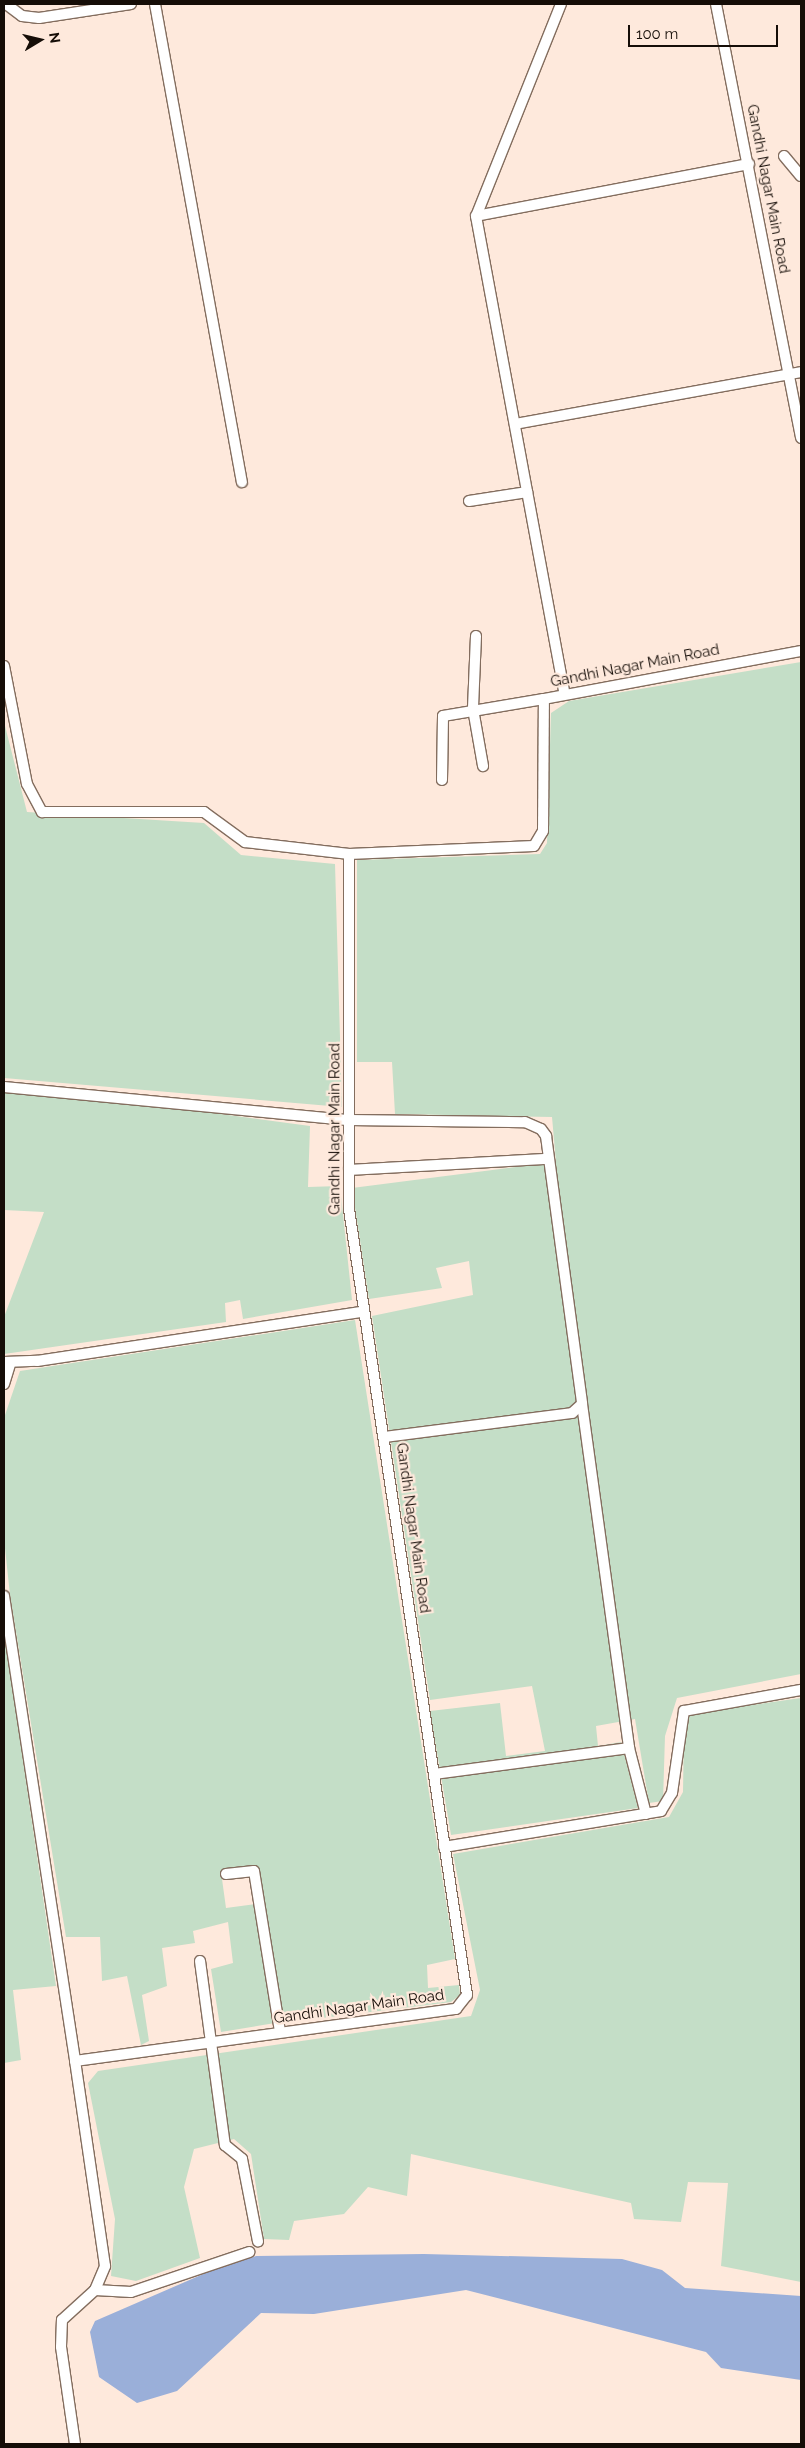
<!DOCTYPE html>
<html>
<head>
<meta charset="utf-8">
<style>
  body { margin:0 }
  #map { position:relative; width:805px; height:2448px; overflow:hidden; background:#fee9dc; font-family:Raleway,sans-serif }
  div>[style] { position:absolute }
  .green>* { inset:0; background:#c4dec7 }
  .water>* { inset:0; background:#9aafd9 }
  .roads { filter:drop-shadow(1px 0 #836d5e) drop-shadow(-1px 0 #836d5e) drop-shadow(0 1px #836d5e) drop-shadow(0 -1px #836d5e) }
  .minor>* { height:10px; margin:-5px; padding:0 5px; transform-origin:5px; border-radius:5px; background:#fff }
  span { translate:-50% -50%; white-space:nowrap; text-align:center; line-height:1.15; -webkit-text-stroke:4.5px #fee9dc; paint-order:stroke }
  .street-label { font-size:15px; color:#150d07 }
  .frame { position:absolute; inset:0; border:5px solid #150d07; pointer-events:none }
  .north { position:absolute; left:15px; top:15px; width:50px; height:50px; -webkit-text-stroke:4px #fee9dc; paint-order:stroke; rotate:81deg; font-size:14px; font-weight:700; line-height:20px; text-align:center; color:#150d07 }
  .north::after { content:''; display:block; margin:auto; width:18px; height:22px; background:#150d07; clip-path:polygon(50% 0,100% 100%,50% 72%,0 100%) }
  .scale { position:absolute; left:628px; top:25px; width:150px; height:22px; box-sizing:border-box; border:2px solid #150d07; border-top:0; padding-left:6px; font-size:15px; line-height:18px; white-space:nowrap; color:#150d07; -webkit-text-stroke:4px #fee9dc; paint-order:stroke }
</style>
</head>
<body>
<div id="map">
  <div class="green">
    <div style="clip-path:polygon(801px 662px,801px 1674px,677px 1698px,665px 1736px,663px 1801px,649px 1803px,635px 1719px,596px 1726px,598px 1746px,621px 1742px,638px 1808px,451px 1835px,430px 1711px,500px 1703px,506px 1756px,545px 1751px,532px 1686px,430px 1700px,372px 1316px,473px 1295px,469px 1261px,436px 1268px,442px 1288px,369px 1299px,352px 1188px,556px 1162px,552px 1117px,395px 1114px,392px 1062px,357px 1062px,357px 860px,540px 854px,547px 843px,551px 713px,569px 701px)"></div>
    <div style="clip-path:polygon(4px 722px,27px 812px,204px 823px,241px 855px,335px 864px,342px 1107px,4px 1078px)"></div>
    <div style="clip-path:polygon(4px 1091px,49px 1091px,310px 1126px,308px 1187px,340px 1186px,352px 1300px,243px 1319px,240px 1300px,225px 1303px,226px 1322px,4px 1354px,4px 1317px,44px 1212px,4px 1210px)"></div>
    <div style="clip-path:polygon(355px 1320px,455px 1959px,427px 1965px,428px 1988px,459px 1985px,460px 1995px,451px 2002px,282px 2023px,259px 1875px,222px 1879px,226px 1908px,256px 1904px,275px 2023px,221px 2032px,211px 1969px,233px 1963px,228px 1922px,193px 1931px,195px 1943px,162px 1948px,167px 1986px,142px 1995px,149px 2041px,141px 2045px,127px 1976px,102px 1981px,100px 1937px,66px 1937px,10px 1595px,4px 1539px,4px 1418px,20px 1371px)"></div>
    <div style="clip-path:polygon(4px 1631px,56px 1986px,13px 1990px,21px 2060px,4px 2063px)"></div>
    <div style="clip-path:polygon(801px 1698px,801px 2282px,721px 2266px,728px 2183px,688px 2182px,681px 2222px,634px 2219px,631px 2203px,411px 2154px,407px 2196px,368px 2187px,344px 2214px,294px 2221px,289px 2240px,264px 2239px,251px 2154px,234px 2139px,194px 2149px,184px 2187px,200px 2258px,136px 2281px,111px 2276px,115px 2219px,88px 2083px,98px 2071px,471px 2016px,480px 1990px,453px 1854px,669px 1817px,683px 1792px,684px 1725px,690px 1714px)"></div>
  </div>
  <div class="water">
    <div style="clip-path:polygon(424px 2254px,622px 2259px,662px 2270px,685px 2288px,801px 2296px,801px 2380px,721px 2368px,706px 2352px,466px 2290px,314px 2314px,261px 2313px,177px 2391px,137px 2403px,99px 2377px,90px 2332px,95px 2321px,208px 2272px,256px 2256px)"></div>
  </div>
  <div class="roads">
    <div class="minor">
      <div style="left:6px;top:4px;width:20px;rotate:37deg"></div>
      <div style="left:22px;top:16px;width:17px;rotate:7deg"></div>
      <div style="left:39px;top:18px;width:93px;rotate:-8.7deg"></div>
      <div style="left:155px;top:4px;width:486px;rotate:79.7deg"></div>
      <div style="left:561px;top:4px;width:228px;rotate:111.8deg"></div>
      <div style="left:476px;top:216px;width:484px;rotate:79.5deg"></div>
      <div style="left:716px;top:4px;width:442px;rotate:78.9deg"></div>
      <div style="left:784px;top:156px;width:26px;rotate:50deg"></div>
      <div style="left:476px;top:216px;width:278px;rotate:-10.8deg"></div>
      <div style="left:515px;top:424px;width:291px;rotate:-10.3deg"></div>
      <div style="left:469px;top:501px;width:59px;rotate:-8.8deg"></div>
      <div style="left:476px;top:636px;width:73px;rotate:92.4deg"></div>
      <div style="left:473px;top:709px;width:58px;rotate:80deg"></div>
      <div style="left:4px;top:666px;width:120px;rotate:79deg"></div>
      <div style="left:27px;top:784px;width:32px;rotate:62deg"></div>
      <div style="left:42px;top:812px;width:162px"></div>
      <div style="left:204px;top:812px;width:51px;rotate:36.2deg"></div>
      <div style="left:245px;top:842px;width:105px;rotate:6.6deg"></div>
      <div style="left:442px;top:780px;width:64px;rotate:-89.1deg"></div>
      <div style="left:443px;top:716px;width:102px;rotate:-9.6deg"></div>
      <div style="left:4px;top:1087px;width:347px;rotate:5.5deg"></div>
      <div style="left:349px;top:1120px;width:176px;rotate:0.7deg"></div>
      <div style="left:525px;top:1122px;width:17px;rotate:24deg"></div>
      <div style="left:541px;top:1129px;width:9px;rotate:54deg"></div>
      <div style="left:546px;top:1136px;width:270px;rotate:82.3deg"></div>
      <div style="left:582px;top:1404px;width:13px;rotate:138deg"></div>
      <div style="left:572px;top:1413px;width:190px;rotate:172.7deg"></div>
      <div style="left:349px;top:1170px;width:199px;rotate:-3.2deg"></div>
      <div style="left:4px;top:1362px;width:33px;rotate:-2deg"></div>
      <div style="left:37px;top:1361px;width:329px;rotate:-8.6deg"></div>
      <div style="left:4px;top:1384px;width:21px;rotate:-73deg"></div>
      <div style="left:582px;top:1404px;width:347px;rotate:82.2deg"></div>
      <div style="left:629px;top:1748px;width:68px;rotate:75.6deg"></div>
      <div style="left:4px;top:1596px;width:470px;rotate:81.3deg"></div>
      <div style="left:434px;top:1774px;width:197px;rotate:-7.6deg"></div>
      <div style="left:444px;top:1847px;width:220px;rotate:-9.4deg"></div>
      <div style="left:661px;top:1811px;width:21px;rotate:-59deg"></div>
      <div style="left:672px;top:1793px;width:83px;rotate:-81.7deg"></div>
      <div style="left:684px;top:1711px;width:119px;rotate:-10.2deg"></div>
      <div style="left:226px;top:1874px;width:28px;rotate:-6deg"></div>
      <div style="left:254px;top:1871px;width:163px;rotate:80.8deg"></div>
      <div style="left:200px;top:1961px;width:186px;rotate:82.3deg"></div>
      <div style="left:225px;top:2145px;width:22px;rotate:39deg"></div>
      <div style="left:242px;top:2159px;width:84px;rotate:79deg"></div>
      <div style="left:95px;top:2290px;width:36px;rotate:3deg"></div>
      <div style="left:131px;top:2292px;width:125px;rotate:-18.7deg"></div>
      <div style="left:75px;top:2444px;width:98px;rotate:-98.2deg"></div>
      <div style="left:61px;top:2347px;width:27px;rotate:-88deg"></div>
      <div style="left:62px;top:2320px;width:45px;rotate:-42.3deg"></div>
      <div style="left:95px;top:2290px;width:26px;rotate:-67deg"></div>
      <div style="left:105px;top:2266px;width:207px;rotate:-98.3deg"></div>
      <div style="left:75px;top:2061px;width:385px;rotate:-7.8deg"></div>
      <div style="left:456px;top:2009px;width:18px;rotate:-52deg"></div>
      <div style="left:467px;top:1995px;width:795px;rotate:-98.54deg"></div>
      <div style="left:349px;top:1209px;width:355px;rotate:-90deg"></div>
      <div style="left:349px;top:854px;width:185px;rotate:-2.5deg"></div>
      <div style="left:534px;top:846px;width:17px;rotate:-59deg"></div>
      <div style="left:543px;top:831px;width:132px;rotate:-89.6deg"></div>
      <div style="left:544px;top:699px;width:261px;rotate:-10.6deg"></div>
    </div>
  </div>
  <div class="street-label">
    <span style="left:768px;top:189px;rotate:79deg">Gandhi Nagar Main Road</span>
    <span style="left:635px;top:666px;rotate:-11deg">Gandhi Nagar Main Road</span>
    <span style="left:335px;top:1129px;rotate:-90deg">Gandhi Nagar Main Road</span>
    <span style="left:413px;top:1528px;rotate:82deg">Gandhi Nagar Main Road</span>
    <span style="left:359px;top:2007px;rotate:-8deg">Gandhi Nagar Main Road</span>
  </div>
  <div class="frame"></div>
  <div class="north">N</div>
  <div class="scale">100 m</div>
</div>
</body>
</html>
